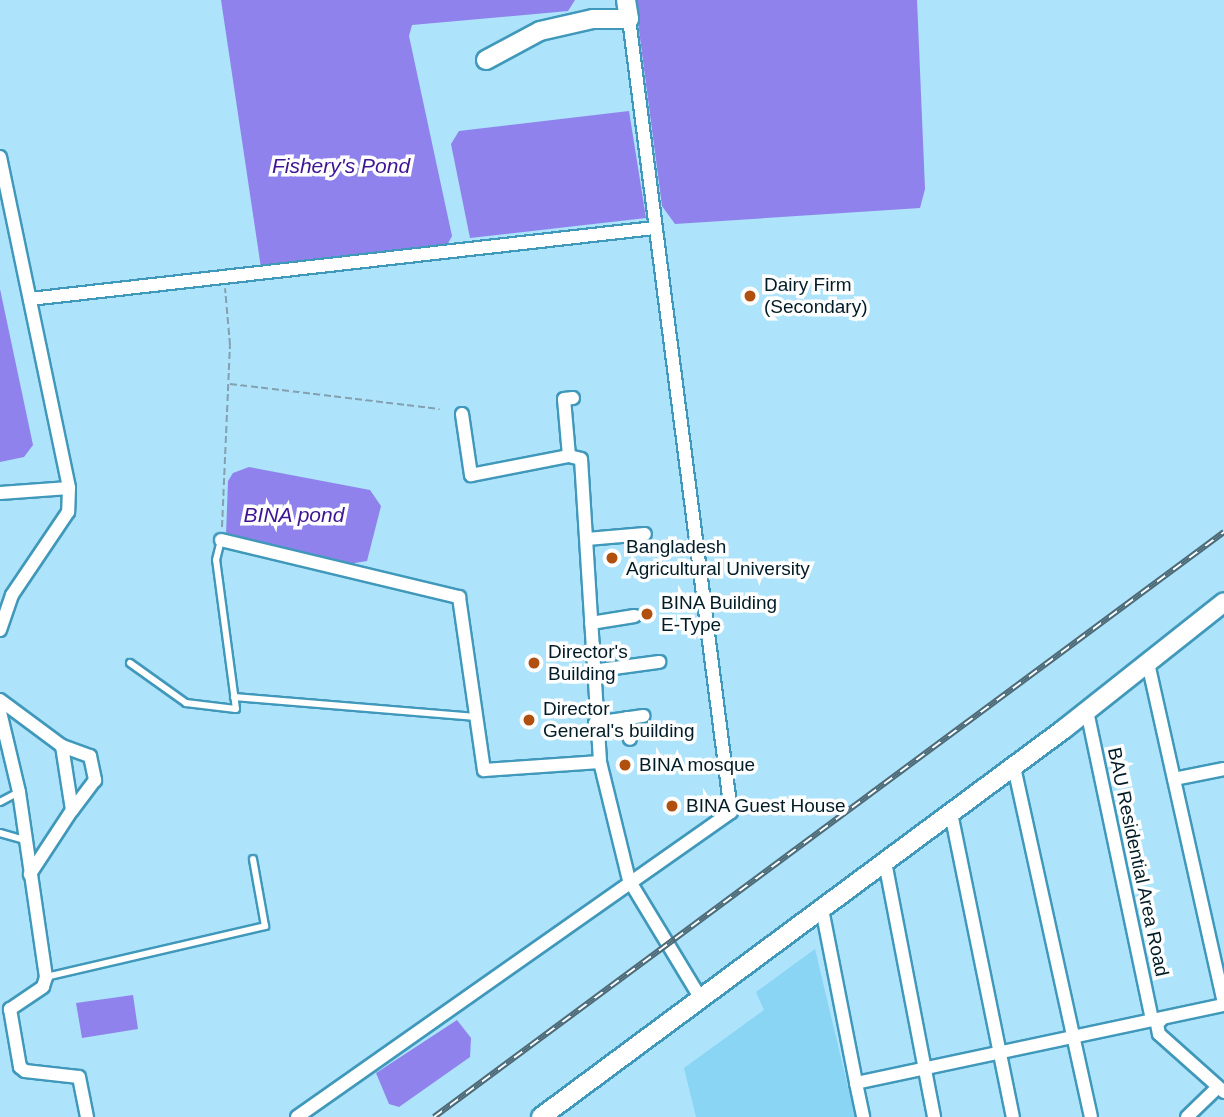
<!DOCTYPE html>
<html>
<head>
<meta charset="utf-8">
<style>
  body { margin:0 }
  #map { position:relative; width:1224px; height:1117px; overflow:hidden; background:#cbebfa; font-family:Helvetica,sans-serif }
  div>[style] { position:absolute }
  .built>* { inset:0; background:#ade3fb }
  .green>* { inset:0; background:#8ad4f4 }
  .water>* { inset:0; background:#8f82ec }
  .path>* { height:2px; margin-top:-1px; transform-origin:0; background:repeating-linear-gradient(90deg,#83a0ae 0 7px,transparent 0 10.5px) }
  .roads { filter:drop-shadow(2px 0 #4098ba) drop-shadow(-2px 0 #4098ba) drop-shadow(0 2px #4098ba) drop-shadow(0 -2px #4098ba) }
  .lane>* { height:6px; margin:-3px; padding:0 3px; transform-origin:3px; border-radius:3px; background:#fff }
  .street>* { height:12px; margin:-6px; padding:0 6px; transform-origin:6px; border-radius:6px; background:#fff }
  .secondary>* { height:18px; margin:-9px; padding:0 9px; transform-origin:9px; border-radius:9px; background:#fff }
  .rail>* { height:6px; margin-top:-3px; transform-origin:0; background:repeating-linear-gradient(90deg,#fff 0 10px,#4e6a77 0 20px); box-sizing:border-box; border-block:2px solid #4e6a77 }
  .dots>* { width:19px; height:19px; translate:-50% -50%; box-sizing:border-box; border:4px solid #fff; border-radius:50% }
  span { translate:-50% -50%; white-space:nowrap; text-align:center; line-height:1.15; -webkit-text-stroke:7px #fff; paint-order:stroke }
  .poi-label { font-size:19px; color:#021c27 }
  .left { translate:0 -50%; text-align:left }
  .street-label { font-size:19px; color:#021c27 }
  .water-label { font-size:21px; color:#3d1493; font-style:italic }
</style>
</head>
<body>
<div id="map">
  <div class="built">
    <div style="clip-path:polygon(0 0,1224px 0,1224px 1117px,0 1117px)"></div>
  </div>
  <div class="green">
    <div style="clip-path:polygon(815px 949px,855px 1117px,696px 1117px,684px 1068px,764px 1010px,756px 992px)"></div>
  </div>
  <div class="water">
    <div style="clip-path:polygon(221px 0,575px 0,568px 11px,412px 25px,409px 36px,452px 236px,445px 249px,261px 268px)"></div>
    <div style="clip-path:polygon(635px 0,917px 0,925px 189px,920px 208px,675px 224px,662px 206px)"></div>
    <div style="clip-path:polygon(629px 111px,646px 218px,470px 238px,451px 144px,459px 131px)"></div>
    <div style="clip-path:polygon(0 289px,33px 445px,24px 457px,0 462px)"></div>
    <div style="clip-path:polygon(249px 467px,370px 490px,381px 506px,367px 561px,349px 564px,243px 544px,226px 535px,228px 481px,233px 473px)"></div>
    <div style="clip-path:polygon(133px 995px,138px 1029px,82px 1038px,76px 1003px)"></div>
    <div style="clip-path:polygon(457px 1020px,471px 1038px,470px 1057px,399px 1107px,389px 1104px,376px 1073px)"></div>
  </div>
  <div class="path">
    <div style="left:230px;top:384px;width:211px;rotate:6.8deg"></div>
    <div style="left:222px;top:527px;width:182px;rotate:-87.5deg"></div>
    <div style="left:230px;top:345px;width:57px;rotate:-95deg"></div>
  </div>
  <div class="roads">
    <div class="lane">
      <div style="left:130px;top:663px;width:69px;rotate:35.5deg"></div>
      <div style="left:186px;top:703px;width:50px;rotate:6.8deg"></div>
      <div style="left:236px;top:709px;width:150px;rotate:-97.6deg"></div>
      <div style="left:216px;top:560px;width:21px;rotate:-76deg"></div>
      <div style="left:234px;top:697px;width:243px;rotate:4.7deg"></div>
      <div style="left:0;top:802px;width:21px;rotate:-28deg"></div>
      <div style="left:0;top:833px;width:26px;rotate:16deg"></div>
      <div style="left:46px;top:977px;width:225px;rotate:-13.1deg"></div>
      <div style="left:265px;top:926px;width:68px;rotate:-100.2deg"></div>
    </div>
    <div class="street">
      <div style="left:0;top:157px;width:338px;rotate:78.2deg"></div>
      <div style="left:69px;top:488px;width:24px;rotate:92deg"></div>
      <div style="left:68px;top:512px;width:100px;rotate:124deg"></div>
      <div style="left:12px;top:595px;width:37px;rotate:109deg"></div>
      <div style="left:30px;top:299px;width:628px;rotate:-6.49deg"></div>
      <div style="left:462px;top:414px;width:62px;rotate:81.6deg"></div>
      <div style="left:471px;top:475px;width:100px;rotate:-11deg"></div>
      <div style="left:569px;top:456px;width:12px;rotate:14deg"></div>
      <div style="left:581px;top:459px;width:304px;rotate:86.4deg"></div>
      <div style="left:600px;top:762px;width:122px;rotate:76.2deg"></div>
      <div style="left:629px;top:880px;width:139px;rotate:58.8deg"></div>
      <div style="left:569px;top:456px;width:57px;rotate:-95deg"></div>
      <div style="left:564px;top:399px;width:9px;rotate:-6deg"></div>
      <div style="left:0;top:493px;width:69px;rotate:-4.1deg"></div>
      <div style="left:587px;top:539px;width:58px;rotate:-4.9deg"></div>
      <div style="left:221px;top:540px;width:245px;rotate:13.5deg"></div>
      <div style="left:459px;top:597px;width:175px;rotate:81.8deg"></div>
      <div style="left:484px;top:770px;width:116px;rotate:-3.9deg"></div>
      <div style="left:591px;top:623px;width:44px;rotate:-9.2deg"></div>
      <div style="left:1148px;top:663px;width:349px;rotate:77.4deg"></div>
      <div style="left:592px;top:671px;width:68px;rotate:-7.7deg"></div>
      <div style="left:0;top:700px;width:77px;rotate:36.6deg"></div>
      <div style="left:62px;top:746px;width:65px;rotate:81.1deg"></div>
      <div style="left:72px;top:810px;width:77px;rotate:123.3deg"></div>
      <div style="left:1087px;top:711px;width:316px;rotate:78.1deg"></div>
      <div style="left:0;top:712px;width:82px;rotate:76.6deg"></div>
      <div style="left:19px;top:792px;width:187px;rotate:81.7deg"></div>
      <div style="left:46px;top:977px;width:10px;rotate:107deg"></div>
      <div style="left:43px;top:987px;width:40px;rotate:146deg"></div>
      <div style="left:10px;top:1009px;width:59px;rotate:80.2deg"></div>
      <div style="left:20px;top:1067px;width:6px;rotate:39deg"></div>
      <div style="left:25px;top:1071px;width:54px;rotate:6.3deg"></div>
      <div style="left:79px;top:1077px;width:41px;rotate:78.7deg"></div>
      <div style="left:627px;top:718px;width:21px;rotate:82deg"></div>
      <div style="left:595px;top:723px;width:49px;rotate:-8.3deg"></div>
      <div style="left:62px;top:746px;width:30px;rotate:20deg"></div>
      <div style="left:90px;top:756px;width:25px;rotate:78deg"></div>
      <div style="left:95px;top:780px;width:38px;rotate:127deg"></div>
      <div style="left:1014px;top:767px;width:358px;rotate:77.6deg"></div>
      <div style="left:1174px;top:779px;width:51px;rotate:-11.3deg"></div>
      <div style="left:951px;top:813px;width:310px;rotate:78.5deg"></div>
      <div style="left:885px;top:862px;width:260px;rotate:79.1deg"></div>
      <div style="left:822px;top:909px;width:177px;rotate:78.9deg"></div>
      <div style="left:856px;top:1083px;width:376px;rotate:-12deg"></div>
      <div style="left:1163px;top:1018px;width:8px;rotate:135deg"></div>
      <div style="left:1157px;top:1024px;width:10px;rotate:79deg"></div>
      <div style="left:1159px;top:1034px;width:87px;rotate:41.7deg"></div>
      <div style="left:856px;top:1083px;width:35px;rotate:78deg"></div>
      <div style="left:297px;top:1117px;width:530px;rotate:-35.1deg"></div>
      <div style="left:731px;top:812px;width:800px;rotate:-97.33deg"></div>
      <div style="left:1187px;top:1117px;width:43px;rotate:-44.1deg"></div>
    </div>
    <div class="secondary">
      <div style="left:486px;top:60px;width:61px;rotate:-28.2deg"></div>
      <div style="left:540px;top:31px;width:54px;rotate:-12.8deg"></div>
      <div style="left:593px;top:19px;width:36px"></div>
      <div style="left:629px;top:19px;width:19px;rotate:-99deg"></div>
      <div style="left:541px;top:1117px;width:651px;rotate:-36.57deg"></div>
      <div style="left:1064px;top:729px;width:204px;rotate:-38.4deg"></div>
    </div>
  </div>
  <div class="rail">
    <div style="left:434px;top:1117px;width:983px;rotate:-36.52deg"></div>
  </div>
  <div class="dots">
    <div style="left:750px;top:296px;background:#b04f0e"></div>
    <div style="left:612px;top:558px;background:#b04f0e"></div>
    <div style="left:647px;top:614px;background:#b04f0e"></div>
    <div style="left:534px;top:663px;background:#b04f0e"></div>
    <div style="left:529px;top:720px;background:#b04f0e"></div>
    <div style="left:625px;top:765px;background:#b04f0e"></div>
    <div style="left:672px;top:806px;background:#b04f0e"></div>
  </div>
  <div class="poi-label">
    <span class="left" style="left:764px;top:296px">Dairy Firm<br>(Secondary)</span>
    <span class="left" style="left:626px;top:558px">Bangladesh<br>Agricultural University</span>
    <span class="left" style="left:661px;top:614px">BINA Building<br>E-Type</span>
    <span class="left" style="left:548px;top:663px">Director's<br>Building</span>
    <span class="left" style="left:543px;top:720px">Director<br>General's building</span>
    <span class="left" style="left:639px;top:765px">BINA mosque</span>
    <span class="left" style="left:686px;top:806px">BINA Guest House</span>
  </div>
  <div class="street-label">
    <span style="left:1138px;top:862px;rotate:78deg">BAU Residential Area Road</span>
  </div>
  <div class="water-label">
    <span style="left:341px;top:166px">Fishery's Pond</span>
    <span style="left:294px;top:515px">BINA pond</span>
  </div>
</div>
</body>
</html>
